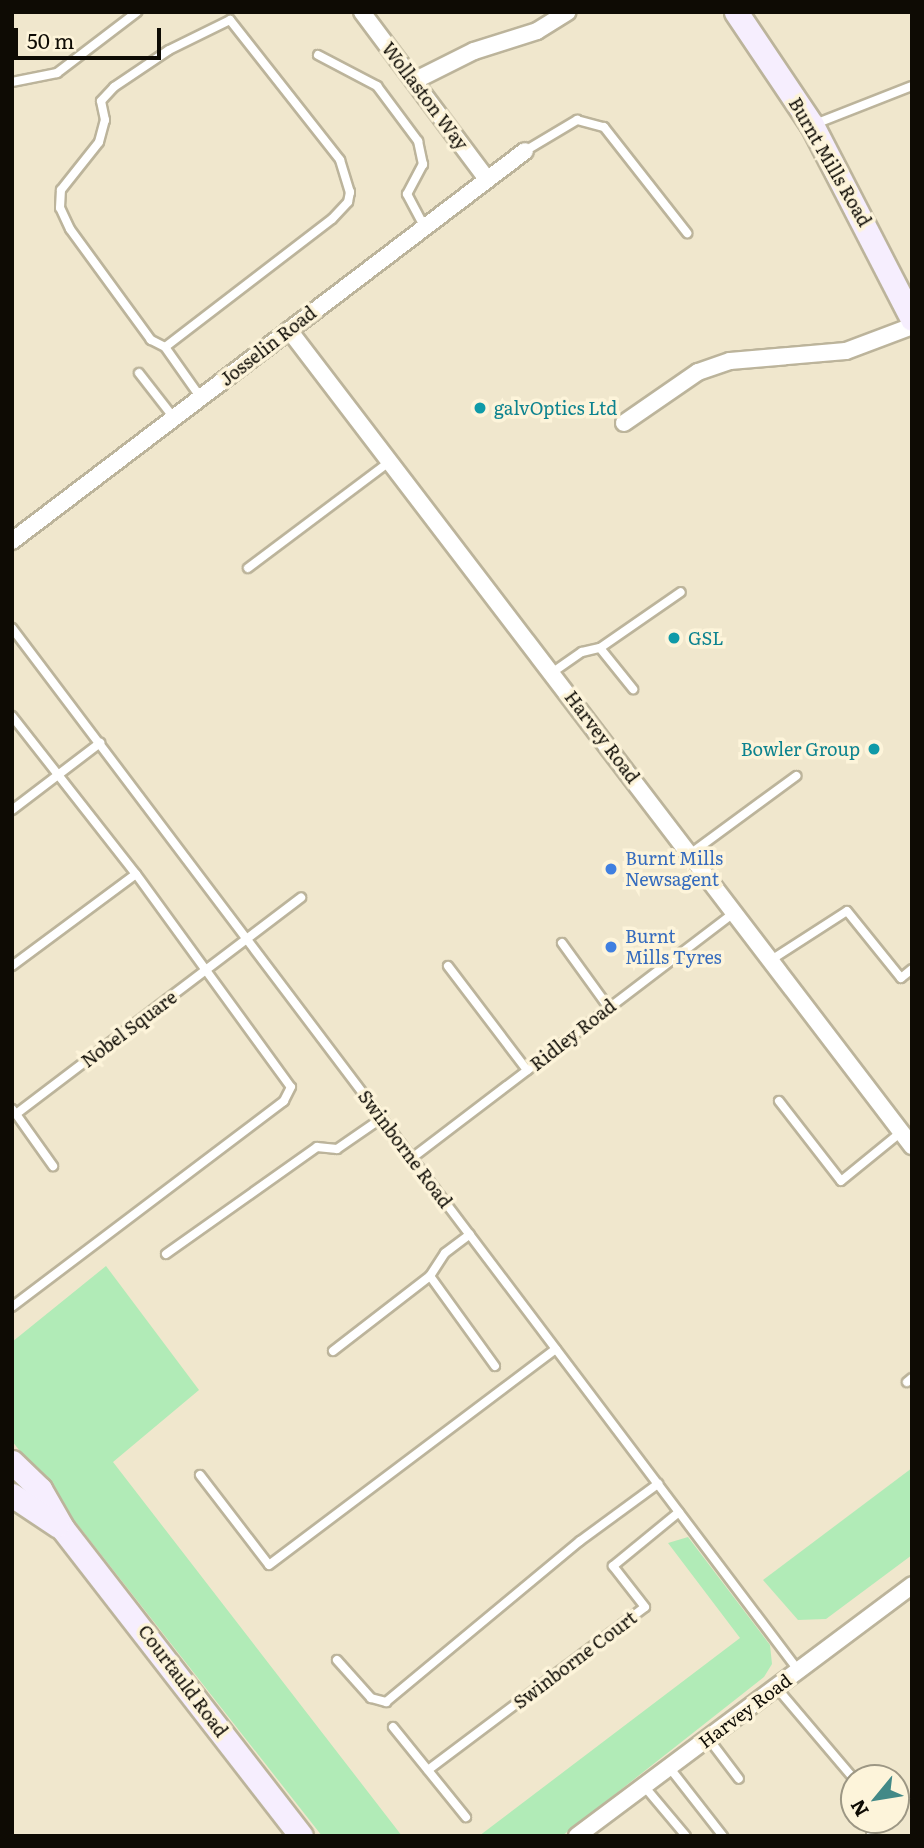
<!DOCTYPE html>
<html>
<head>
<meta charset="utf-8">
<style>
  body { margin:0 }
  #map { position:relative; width:924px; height:1848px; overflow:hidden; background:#f0e7cd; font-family:Literata,serif }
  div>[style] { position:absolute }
  .green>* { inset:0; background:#b1ebb7 }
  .roads { filter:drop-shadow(2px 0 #bcb49b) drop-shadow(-2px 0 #bcb49b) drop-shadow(0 2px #bcb49b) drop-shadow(0 -2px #bcb49b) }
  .lane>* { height:8px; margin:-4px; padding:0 4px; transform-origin:4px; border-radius:4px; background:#fff }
  .street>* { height:16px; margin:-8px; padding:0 8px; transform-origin:8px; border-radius:8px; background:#fff }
  .secondary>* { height:23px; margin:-11.5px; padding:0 11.5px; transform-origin:11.5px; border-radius:11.5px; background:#f6eefe }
  .dots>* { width:19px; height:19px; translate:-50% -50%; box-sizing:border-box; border:4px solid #fdf4da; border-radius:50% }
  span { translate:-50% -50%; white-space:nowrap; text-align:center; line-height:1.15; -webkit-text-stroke:7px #fdf4da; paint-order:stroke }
  .street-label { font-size:18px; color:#0e0b04 }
  .culture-label { font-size:18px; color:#0d838f }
  .left { translate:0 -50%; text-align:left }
  .right { translate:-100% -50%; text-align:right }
  .shop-label { font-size:18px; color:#366cbe }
  .frame { position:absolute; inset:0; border:14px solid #0e0b04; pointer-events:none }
  .north { position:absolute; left:840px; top:1764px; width:70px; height:70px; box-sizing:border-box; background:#fdf4da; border:2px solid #9d9784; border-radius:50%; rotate:240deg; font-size:19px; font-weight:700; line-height:28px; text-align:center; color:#0e0b04 }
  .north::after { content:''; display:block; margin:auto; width:24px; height:32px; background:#428987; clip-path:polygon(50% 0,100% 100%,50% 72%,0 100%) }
  .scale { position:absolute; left:14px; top:28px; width:147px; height:32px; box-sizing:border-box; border:4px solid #0e0b04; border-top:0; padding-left:9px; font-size:21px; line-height:24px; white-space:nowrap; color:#0e0b04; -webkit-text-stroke:5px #fdf4da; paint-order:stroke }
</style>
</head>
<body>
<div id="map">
  <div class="green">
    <div style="clip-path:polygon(106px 1266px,199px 1390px,113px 1462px,402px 1836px,322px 1836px,12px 1441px,12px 1342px)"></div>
    <div style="clip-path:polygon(912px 1468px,912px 1555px,826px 1619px,798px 1620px,763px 1580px)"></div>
    <div style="clip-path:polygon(688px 1537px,770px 1645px,772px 1664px,764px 1677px,562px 1836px,479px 1836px,740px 1638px,668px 1543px)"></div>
  </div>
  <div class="roads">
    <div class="lane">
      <div style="left:318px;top:55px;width:67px;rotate:27.7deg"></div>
      <div style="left:377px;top:86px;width:69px;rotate:53.3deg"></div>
      <div style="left:418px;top:141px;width:24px;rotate:78deg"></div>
      <div style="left:423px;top:164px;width:34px;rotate:118deg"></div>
      <div style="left:407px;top:194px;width:38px;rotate:62deg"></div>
      <div style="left:12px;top:82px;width:46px;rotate:-11.3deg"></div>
      <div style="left:57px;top:73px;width:101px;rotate:-37.3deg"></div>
      <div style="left:815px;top:124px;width:104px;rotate:-21.4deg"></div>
      <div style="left:525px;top:151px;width:61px;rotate:-30.8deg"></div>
      <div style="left:577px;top:120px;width:28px;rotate:15deg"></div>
      <div style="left:604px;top:127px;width:135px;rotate:51.9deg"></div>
      <div style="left:165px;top:347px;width:16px;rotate:-153deg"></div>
      <div style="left:151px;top:340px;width:137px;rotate:-126.1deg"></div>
      <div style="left:70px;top:229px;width:23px;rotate:-115deg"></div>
      <div style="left:60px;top:208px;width:18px;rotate:-87deg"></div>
      <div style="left:61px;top:190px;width:61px;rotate:-51.6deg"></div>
      <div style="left:99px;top:142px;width:23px;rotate:-75deg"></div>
      <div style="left:105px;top:120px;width:19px;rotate:-102deg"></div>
      <div style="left:101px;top:101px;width:19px;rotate:-47deg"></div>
      <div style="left:114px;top:87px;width:66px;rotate:-33.9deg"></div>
      <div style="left:169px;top:50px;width:68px;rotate:-26.2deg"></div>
      <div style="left:230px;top:20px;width:178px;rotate:51.8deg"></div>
      <div style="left:340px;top:160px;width:34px;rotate:73deg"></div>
      <div style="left:350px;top:192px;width:10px;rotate:101deg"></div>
      <div style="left:348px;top:202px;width:23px;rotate:133deg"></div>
      <div style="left:332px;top:219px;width:210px;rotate:142.5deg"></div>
      <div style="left:165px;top:347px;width:62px;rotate:54.8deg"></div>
      <div style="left:139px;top:373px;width:57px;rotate:52.1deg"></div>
      <div style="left:248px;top:568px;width:176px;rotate:-36.9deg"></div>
      <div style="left:12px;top:628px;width:1305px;rotate:52.97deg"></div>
      <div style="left:600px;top:648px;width:98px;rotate:-34.7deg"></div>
      <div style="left:553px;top:672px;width:35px;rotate:-35deg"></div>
      <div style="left:582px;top:652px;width:18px;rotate:-13deg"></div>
      <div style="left:600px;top:648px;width:53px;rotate:51.2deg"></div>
      <div style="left:12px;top:716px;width:201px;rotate:51.9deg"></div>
      <div style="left:12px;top:810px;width:111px;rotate:-37.3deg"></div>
      <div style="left:690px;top:854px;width:132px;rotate:-36.3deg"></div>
      <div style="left:562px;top:943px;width:80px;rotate:54.1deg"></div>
      <div style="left:771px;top:960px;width:90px;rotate:-32.8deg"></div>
      <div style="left:847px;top:911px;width:86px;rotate:51.1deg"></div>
      <div style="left:901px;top:978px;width:14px;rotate:-39deg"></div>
      <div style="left:12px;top:966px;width:154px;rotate:-36.6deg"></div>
      <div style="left:136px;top:874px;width:263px;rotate:54deg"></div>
      <div style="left:291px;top:1087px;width:16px;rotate:117deg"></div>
      <div style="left:284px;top:1101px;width:341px;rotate:142.9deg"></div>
      <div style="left:448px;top:966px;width:131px;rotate:52.8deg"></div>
      <div style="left:779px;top:1101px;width:101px;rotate:52.2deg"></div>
      <div style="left:841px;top:1181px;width:77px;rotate:-39.2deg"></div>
      <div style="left:12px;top:1109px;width:6px;rotate:51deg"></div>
      <div style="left:16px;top:1114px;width:358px;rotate:-37.2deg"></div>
      <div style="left:16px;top:1114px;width:64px;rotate:54.6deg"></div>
      <div style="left:412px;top:1158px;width:405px;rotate:-37.3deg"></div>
      <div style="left:166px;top:1254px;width:185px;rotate:-35.3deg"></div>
      <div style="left:317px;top:1147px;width:20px;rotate:6deg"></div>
      <div style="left:337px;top:1149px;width:55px;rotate:-34.6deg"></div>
      <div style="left:430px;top:1276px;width:111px;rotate:54.2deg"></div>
      <div style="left:333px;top:1351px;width:123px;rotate:-37.7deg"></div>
      <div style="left:430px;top:1276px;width:27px;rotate:-57deg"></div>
      <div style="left:445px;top:1253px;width:31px;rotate:-37deg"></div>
      <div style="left:907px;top:1382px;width:6px;rotate:-39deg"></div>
      <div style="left:200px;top:1475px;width:113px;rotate:52.5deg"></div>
      <div style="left:269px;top:1565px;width:359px;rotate:-37deg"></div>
      <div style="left:337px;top:1660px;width:51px;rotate:48.2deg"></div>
      <div style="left:371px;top:1698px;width:16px;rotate:15deg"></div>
      <div style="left:386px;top:1702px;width:252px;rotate:-39.7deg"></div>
      <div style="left:580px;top:1541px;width:97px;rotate:-36.2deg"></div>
      <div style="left:776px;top:1687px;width:121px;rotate:49.7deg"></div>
      <div style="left:393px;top:1727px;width:116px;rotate:51deg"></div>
      <div style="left:708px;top:1738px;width:51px;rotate:52.9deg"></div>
      <div style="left:669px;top:1767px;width:88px;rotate:52deg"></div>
      <div style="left:428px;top:1770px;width:271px;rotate:-36.9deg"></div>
      <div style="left:645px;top:1607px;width:52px;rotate:-128deg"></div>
      <div style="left:613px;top:1566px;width:85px;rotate:-39.3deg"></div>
      <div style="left:644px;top:1786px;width:65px;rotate:50deg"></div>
      <div style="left:871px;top:1836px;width:16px;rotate:-86deg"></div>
    </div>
    <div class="street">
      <div style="left:362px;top:12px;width:209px;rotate:53.2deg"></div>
      <div style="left:414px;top:81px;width:67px;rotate:-26.6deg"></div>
      <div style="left:474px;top:51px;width:66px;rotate:-17.6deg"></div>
      <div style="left:537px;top:31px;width:36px;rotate:-32deg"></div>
      <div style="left:289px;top:330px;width:1027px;rotate:52.64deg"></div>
      <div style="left:624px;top:423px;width:90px;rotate:-34.6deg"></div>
      <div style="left:698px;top:372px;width:34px;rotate:-19deg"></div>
      <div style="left:730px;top:361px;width:116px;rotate:-4.9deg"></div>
      <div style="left:846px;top:351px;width:71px;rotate:-20.7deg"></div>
      <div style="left:12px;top:541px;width:644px;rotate:-37.24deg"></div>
      <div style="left:577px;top:1836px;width:419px;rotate:-36.8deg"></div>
    </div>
    <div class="secondary">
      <div style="left:736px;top:12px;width:136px;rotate:56.1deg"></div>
      <div style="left:812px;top:125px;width:218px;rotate:62.7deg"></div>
      <div style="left:12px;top:1462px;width:39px;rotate:44deg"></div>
      <div style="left:40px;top:1489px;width:46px;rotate:60.1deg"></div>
      <div style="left:63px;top:1529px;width:388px;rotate:52.2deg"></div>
      <div style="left:12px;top:1495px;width:54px;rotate:33.7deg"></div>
    </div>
  </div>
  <div class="dots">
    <div style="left:480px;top:408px;background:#0f9aa8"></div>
    <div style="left:674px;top:638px;background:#0f9aa8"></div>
    <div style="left:874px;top:749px;background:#0f9aa8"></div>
    <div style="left:611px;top:869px;background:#3f7fe0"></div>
    <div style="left:611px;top:947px;background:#3f7fe0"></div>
  </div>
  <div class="street-label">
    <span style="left:425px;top:96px;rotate:53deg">Wollaston Way</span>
    <span style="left:830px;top:162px;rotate:60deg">Burnt Mills Road</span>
    <span style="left:268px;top:346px;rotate:-38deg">Josselin Road</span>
    <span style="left:602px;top:737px;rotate:53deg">Harvey Road</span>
    <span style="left:129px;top:1029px;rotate:-37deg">Nobel Square</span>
    <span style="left:573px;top:1035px;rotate:-38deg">Ridley Road</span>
    <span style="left:405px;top:1149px;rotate:53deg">Swinborne Road</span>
    <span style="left:575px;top:1660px;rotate:-37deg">Swinborne Court</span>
    <span style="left:183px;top:1681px;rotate:53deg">Courtauld Road</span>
    <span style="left:745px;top:1711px;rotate:-37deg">Harvey Road</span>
  </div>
  <div class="culture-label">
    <span class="left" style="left:494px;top:408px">galvOptics Ltd</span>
    <span class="left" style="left:688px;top:638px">GSL</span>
    <span class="right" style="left:860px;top:749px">Bowler Group</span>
  </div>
  <div class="shop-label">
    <span class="left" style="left:625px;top:869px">Burnt Mills<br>Newsagent</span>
    <span class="left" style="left:625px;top:947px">Burnt<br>Mills Tyres</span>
  </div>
  <div class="frame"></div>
  <div class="north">N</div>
  <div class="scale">50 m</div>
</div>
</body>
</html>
